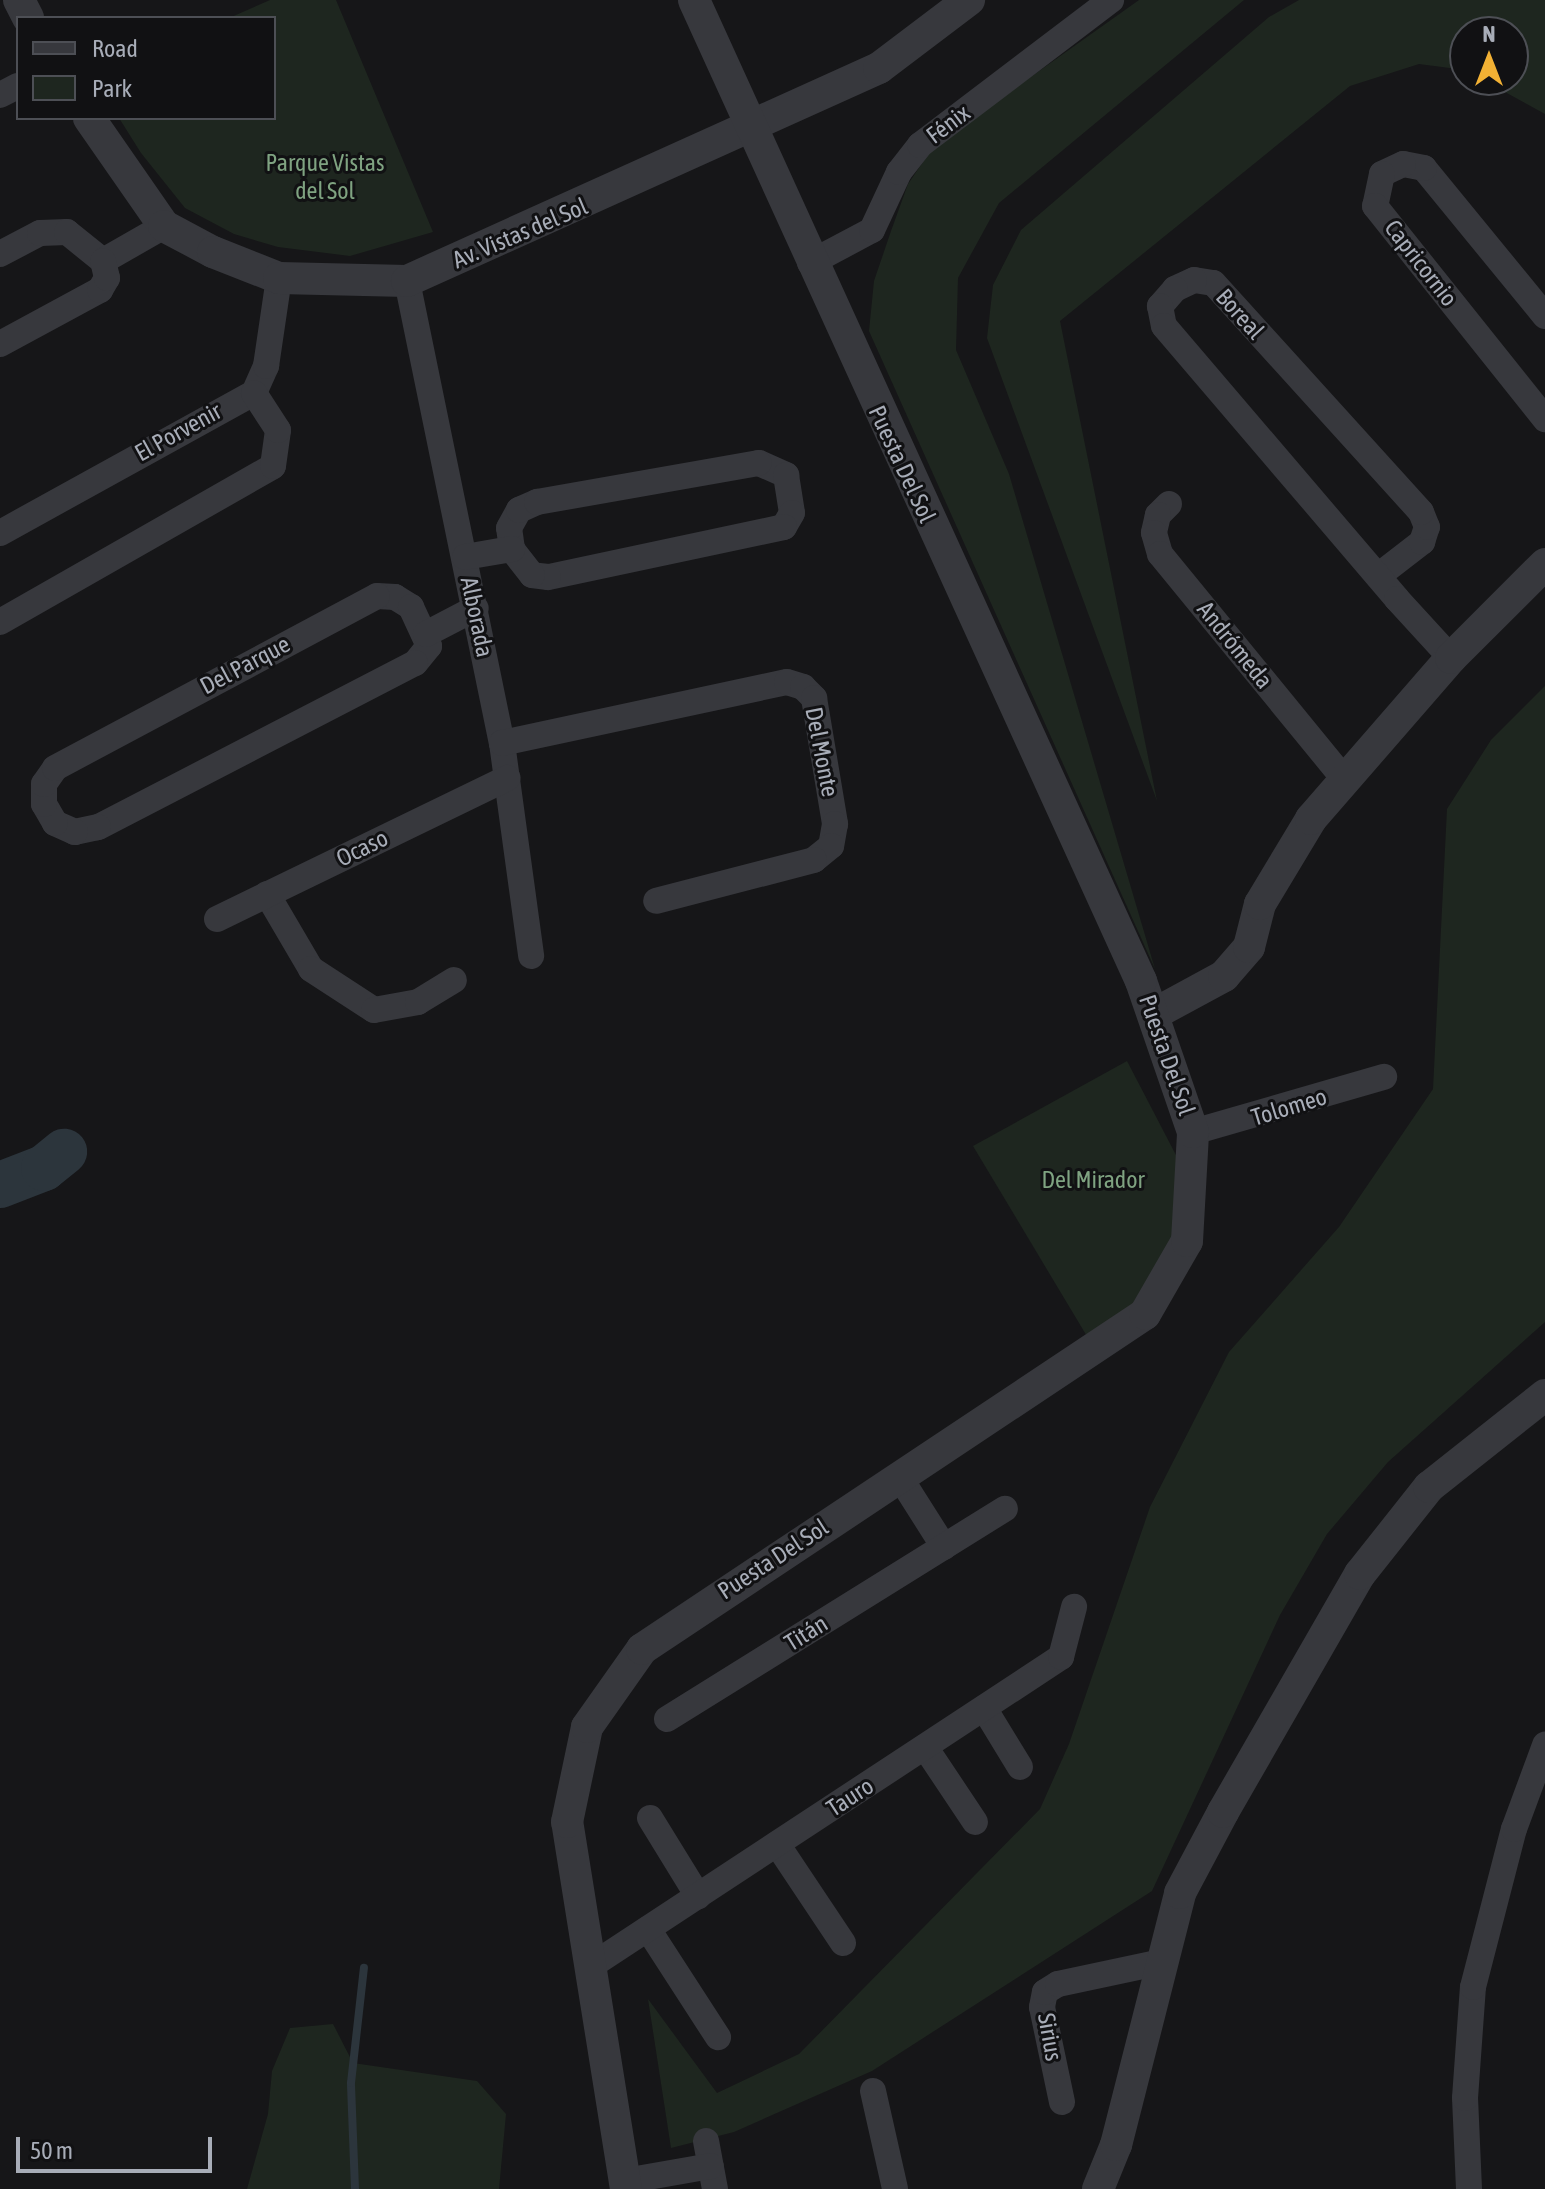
<!DOCTYPE html>
<html>
<head>
<meta charset="utf-8">
<style>
  body { margin:0 }
  #map { position:relative; width:1545px; height:2189px; overflow:hidden; background:#161618; font-family:"Asap Condensed",sans-serif }
  div>[style] { position:absolute }
  .green>* { inset:0; background:#1e261f }
  .stream>* { height:8px; margin:-4px; padding:0 4px; transform-origin:4px; border-radius:4px; background:#2c353c }
  .river>* { height:46px; margin:-23px; padding:0 23px; transform-origin:23px; border-radius:23px; background:#2c353c }
  .minor>* { height:26px; margin:-13px; padding:0 13px; transform-origin:13px; border-radius:13px; background:#37383d }
  .tertiary>* { height:32px; margin:-16px; padding:0 16px; transform-origin:16px; border-radius:16px; background:#37383d }
  span { translate:-50% -50%; white-space:nowrap; text-align:center; line-height:1.15; -webkit-text-stroke:6px #111113; paint-order:stroke }
  .street-label { font-size:24px; color:#a8adb8 }
  .park-label { font-size:24px; color:#7fa381 }
  .legend { position:absolute; left:16px; top:16px; width:260px; height:104px; box-sizing:border-box; background:#111113; border:2px solid #4d4f55; margin:0; padding:10px 14px; list-style:none; font-size:24px; color:#a8adb8 }
  .legend li { display:flex; align-items:center; gap:16px; height:40px }
  .legend b { width:40px; border:2px solid #4d4f55 }
  .north { position:absolute; left:1449px; top:16px; width:80px; height:80px; box-sizing:border-box; background:#111113; border:2px solid #4d4f55; border-radius:50%; rotate:0deg; font-size:22px; font-weight:700; line-height:32px; text-align:center; color:#a8adb8 }
  .north::after { content:''; display:block; margin:auto; width:28px; height:36px; background:#f2b134; clip-path:polygon(50% 0,100% 100%,50% 72%,0 100%) }
  .scale { position:absolute; left:16px; top:2137px; width:196px; height:36px; box-sizing:border-box; border:4px solid #a8adb8; border-top:0; padding-left:10px; font-size:24px; line-height:28px; white-space:nowrap; color:#a8adb8; -webkit-text-stroke:6px #111113; paint-order:stroke }
</style>
</head>
<body>
<div id="map">
  <div class="green">
    <div style="clip-path:polygon(270px 0,336px 0,433px 232px,350px 256px,278px 247px,234px 234px,185px 208px,141px 153px,119px 118px,274px 118px,274px 18px,229px 18px)"></div>
    <div style="clip-path:polygon(1139px 0,1244px 0,999px 203px,958px 278px,956px 350px,1009px 474px,1155px 969px,869px 331px,874px 281px,891px 231px,908px 184px,934px 146px)"></div>
    <div style="clip-path:polygon(1299px 0,1545px 0,1545px 114px,1483px 80px,1513px 80px,1513px 32px,1465px 32px,1465px 70px,1419px 64px,1350px 86px,1060px 321px,1157px 801px,987px 338px,993px 285px,1021px 230px,1269px 17px)"></div>
    <div style="clip-path:polygon(1545px 686px,1545px 1322px,1388px 1462px,1327px 1534px,1280px 1615px,1152px 1891px,872px 2071px,734px 2132px,671px 2148px,648px 1999px,717px 2093px,799px 2054px,1040px 1809px,1069px 1744px,1150px 1507px,1229px 1352px,1339px 1227px,1433px 1089px,1447px 809px,1491px 740px)"></div>
    <div style="clip-path:polygon(1127px 1061px,1190px 1182px,1187px 1241px,1094px 1348px,973px 1146px)"></div>
    <div style="clip-path:polygon(333px 2024px,353px 2063px,477px 2081px,506px 2114px,499px 2189px,247px 2189px,268px 2114px,272px 2071px,290px 2028px)"></div>
  </div>
  <div class="stream">
    <div style="left:355px;top:2189px;width:106px;rotate:-92.2deg"></div>
    <div style="left:351px;top:2083px;width:116px;rotate:-83.6deg"></div>
  </div>
  <div class="river">
    <div style="left:0;top:1185px;width:47px;rotate:-21.1deg"></div>
    <div style="left:44px;top:1168px;width:26px;rotate:-39deg"></div>
  </div>
  <div class="minor">
    <div style="left:0;top:95px;width:20px;rotate:-27deg"></div>
    <div style="left:0;top:254px;width:45px;rotate:-27.7deg"></div>
    <div style="left:40px;top:233px;width:27px;rotate:-2deg"></div>
    <div style="left:67px;top:232px;width:46px;rotate:38.9deg"></div>
    <div style="left:103px;top:261px;width:70px;rotate:-29.8deg"></div>
    <div style="left:810px;top:263px;width:70px;rotate:-28deg"></div>
    <div style="left:872px;top:230px;width:64px;rotate:-65deg"></div>
    <div style="left:899px;top:172px;width:34px;rotate:-52deg"></div>
    <div style="left:920px;top:145px;width:240px;rotate:-37.2deg"></div>
    <div style="left:407px;top:281px;width:472px;rotate:78.4deg"></div>
    <div style="left:502px;top:743px;width:215px;rotate:82.2deg"></div>
    <div style="left:1545px;top:316px;width:191px;rotate:-129.3deg"></div>
    <div style="left:1424px;top:168px;width:21px;rotate:-169deg"></div>
    <div style="left:1403px;top:164px;width:23px;rotate:155deg"></div>
    <div style="left:1382px;top:174px;width:33px;rotate:102deg"></div>
    <div style="left:1375px;top:206px;width:273px;rotate:51.4deg"></div>
    <div style="left:0;top:344px;width:114px;rotate:-28.4deg"></div>
    <div style="left:100px;top:290px;width:14px;rotate:-60deg"></div>
    <div style="left:107px;top:278px;width:17px;rotate:-103deg"></div>
    <div style="left:759px;top:463px;width:30px;rotate:24deg"></div>
    <div style="left:786px;top:475px;width:38px;rotate:81deg"></div>
    <div style="left:792px;top:513px;width:16px;rotate:120deg"></div>
    <div style="left:784px;top:527px;width:241px;rotate:168deg"></div>
    <div style="left:548px;top:577px;width:16px;rotate:-173deg"></div>
    <div style="left:532px;top:575px;width:33px;rotate:-128deg"></div>
    <div style="left:512px;top:549px;width:21px;rotate:-98deg"></div>
    <div style="left:509px;top:528px;width:21px;rotate:-61deg"></div>
    <div style="left:519px;top:510px;width:20px;rotate:-24deg"></div>
    <div style="left:537px;top:502px;width:225px;rotate:-10deg"></div>
    <div style="left:1169px;top:504px;width:16px;rotate:135deg"></div>
    <div style="left:1158px;top:515px;width:18px;rotate:103deg"></div>
    <div style="left:1154px;top:533px;width:22px;rotate:74deg"></div>
    <div style="left:1160px;top:554px;width:292px;rotate:50.7deg"></div>
    <div style="left:0;top:533px;width:290px;rotate:-28.9deg"></div>
    <div style="left:254px;top:393px;width:30px;rotate:-66deg"></div>
    <div style="left:266px;top:366px;width:89px;rotate:-81.6deg"></div>
    <div style="left:465px;top:557px;width:48px;rotate:-9.7deg"></div>
    <div style="left:1378px;top:576px;width:56px;rotate:-37.7deg"></div>
    <div style="left:1422px;top:542px;width:16px;rotate:-72deg"></div>
    <div style="left:1427px;top:527px;width:16px;rotate:-112deg"></div>
    <div style="left:1421px;top:512px;width:309px;rotate:-132.2deg"></div>
    <div style="left:1213px;top:283px;width:19px;rotate:-171deg"></div>
    <div style="left:1194px;top:280px;width:21px;rotate:155deg"></div>
    <div style="left:1175px;top:289px;width:23px;rotate:131deg"></div>
    <div style="left:1160px;top:306px;width:20px;rotate:79deg"></div>
    <div style="left:1164px;top:326px;width:359px;rotate:49.5deg"></div>
    <div style="left:1397px;top:599px;width:80px;rotate:47.5deg"></div>
    <div style="left:377px;top:596px;width:18px;rotate:3deg"></div>
    <div style="left:395px;top:597px;width:19px;rotate:32deg"></div>
    <div style="left:411px;top:607px;width:43px;rotate:65.2deg"></div>
    <div style="left:429px;top:646px;width:22px;rotate:129deg"></div>
    <div style="left:415px;top:663px;width:357px;rotate:152.6deg"></div>
    <div style="left:98px;top:827px;width:24px;rotate:168deg"></div>
    <div style="left:75px;top:832px;width:22px;rotate:-156deg"></div>
    <div style="left:55px;top:823px;width:22px;rotate:-120deg"></div>
    <div style="left:44px;top:804px;width:20px;rotate:-90deg"></div>
    <div style="left:44px;top:784px;width:19px;rotate:-55deg"></div>
    <div style="left:55px;top:768px;width:365px;rotate:-28.1deg"></div>
    <div style="left:0;top:622px;width:314px;rotate:-29.7deg"></div>
    <div style="left:273px;top:466px;width:36px;rotate:-82deg"></div>
    <div style="left:278px;top:430px;width:44px;rotate:-123deg"></div>
    <div style="left:426px;top:634px;width:56px;rotate:-27.5deg"></div>
    <div style="left:502px;top:743px;width:291px;rotate:-12.1deg"></div>
    <div style="left:787px;top:682px;width:17px;rotate:17deg"></div>
    <div style="left:803px;top:687px;width:16px;rotate:45deg"></div>
    <div style="left:814px;top:698px;width:128px;rotate:80.5deg"></div>
    <div style="left:835px;top:824px;width:22px;rotate:100deg"></div>
    <div style="left:831px;top:846px;width:22px;rotate:141deg"></div>
    <div style="left:814px;top:860px;width:163px;rotate:165.5deg"></div>
    <div style="left:267px;top:894px;width:87px;rotate:59.6deg"></div>
    <div style="left:311px;top:969px;width:75px;rotate:33.1deg"></div>
    <div style="left:374px;top:1010px;width:45px;rotate:-10.3deg"></div>
    <div style="left:418px;top:1002px;width:42px;rotate:-31.4deg"></div>
    <div style="left:217px;top:919px;width:323px;rotate:-25.9deg"></div>
    <div style="left:1193px;top:1132px;width:199px;rotate:-16.1deg"></div>
    <div style="left:899px;top:1476px;width:84px;rotate:57.6deg"></div>
    <div style="left:984px;top:1708px;width:69px;rotate:58.6deg"></div>
    <div style="left:667px;top:1719px;width:398px;rotate:-31.9deg"></div>
    <div style="left:925px;top:1747px;width:90px;rotate:56.3deg"></div>
    <div style="left:650px;top:1818px;width:92px;rotate:58.4deg"></div>
    <div style="left:777px;top:1844px;width:119px;rotate:56.3deg"></div>
    <div style="left:648px;top:1929px;width:129px;rotate:57.1deg"></div>
    <div style="left:594px;top:1964px;width:559px;rotate:-33.32deg"></div>
    <div style="left:1061px;top:1657px;width:52px;rotate:-75.4deg"></div>
    <div style="left:873px;top:2091px;width:100px;rotate:77.3deg"></div>
    <div style="left:1062px;top:2102px;width:97px;rotate:-101.9deg"></div>
    <div style="left:1042px;top:2007px;width:15px;rotate:-79deg"></div>
    <div style="left:1045px;top:1992px;width:15px;rotate:-32deg"></div>
    <div style="left:1058px;top:1984px;width:101px;rotate:-12deg"></div>
    <div style="left:706px;top:2141px;width:49px;rotate:79.4deg"></div>
    <div style="left:625px;top:2181px;width:87px;rotate:-9.9deg"></div>
    <div style="left:1469px;top:2189px;width:91px;rotate:-92.5deg"></div>
    <div style="left:1465px;top:2098px;width:111px;rotate:-85.9deg"></div>
    <div style="left:1473px;top:1987px;width:163px;rotate:-75.5deg"></div>
    <div style="left:1514px;top:1829px;width:90px;rotate:-69.7deg"></div>
  </div>
  <div class="tertiary">
    <div style="left:19px;top:0;width:20px;rotate:63deg"></div>
    <div style="left:89px;top:118px;width:131px;rotate:55.2deg"></div>
    <div style="left:164px;top:226px;width:55px;rotate:28deg"></div>
    <div style="left:213px;top:252px;width:71px;rotate:21.5deg"></div>
    <div style="left:279px;top:278px;width:128px;rotate:1.3deg"></div>
    <div style="left:407px;top:281px;width:518px;rotate:-24.29deg"></div>
    <div style="left:879px;top:68px;width:113px;rotate:-37.1deg"></div>
    <div style="left:1154px;top:1014px;width:80px;rotate:-28.5deg"></div>
    <div style="left:1224px;top:976px;width:38px;rotate:-49deg"></div>
    <div style="left:1249px;top:947px;width:44px;rotate:-75.7deg"></div>
    <div style="left:1260px;top:904px;width:99px;rotate:-59deg"></div>
    <div style="left:1311px;top:819px;width:213px;rotate:-49deg"></div>
    <div style="left:1451px;top:658px;width:133px;rotate:-45deg"></div>
    <div style="left:626px;top:2189px;width:372px;rotate:-99.1deg"></div>
    <div style="left:567px;top:1822px;width:97px;rotate:-78.1deg"></div>
    <div style="left:587px;top:1727px;width:95px;rotate:-54.8deg"></div>
    <div style="left:642px;top:1649px;width:604px;rotate:-33.66deg"></div>
    <div style="left:1145px;top:1314px;width:84px;rotate:-60.1deg"></div>
    <div style="left:1187px;top:1241px;width:109px;rotate:-86.8deg"></div>
    <div style="left:1193px;top:1132px;width:160px;rotate:-109deg"></div>
    <div style="left:1141px;top:981px;width:1078px;rotate:-114.5deg"></div>
    <div style="left:1098px;top:2189px;width:48px;rotate:-67.8deg"></div>
    <div style="left:1116px;top:2145px;width:260px;rotate:-75.7deg"></div>
    <div style="left:1180px;top:1893px;width:92px;rotate:-62deg"></div>
    <div style="left:1223px;top:1812px;width:275px;rotate:-60.1deg"></div>
    <div style="left:1360px;top:1574px;width:111px;rotate:-51.6deg"></div>
    <div style="left:1429px;top:1487px;width:148px;rotate:-38.4deg"></div>
  </div>
  <div class="street-label">
    <span style="left:948px;top:124px;rotate:-37deg">Fénix</span>
    <span style="left:520px;top:233px;rotate:-23deg">Av. Vistas del Sol</span>
    <span style="left:1421px;top:263px;rotate:52deg">Capricornio</span>
    <span style="left:1240px;top:314px;rotate:48deg">Boreal</span>
    <span style="left:178px;top:432px;rotate:-29deg">El Porvenir</span>
    <span style="left:902px;top:464px;rotate:65deg">Puesta Del Sol</span>
    <span style="left:477px;top:617px;rotate:78deg">Alborada</span>
    <span style="left:1235px;top:645px;rotate:51deg">Andrómeda</span>
    <span style="left:245px;top:665px;rotate:-28deg">Del Parque</span>
    <span style="left:822px;top:752px;rotate:79deg">Del Monte</span>
    <span style="left:362px;top:848px;rotate:-26deg">Ocaso</span>
    <span style="left:1167px;top:1055px;rotate:71deg">Puesta Del Sol</span>
    <span style="left:1289px;top:1107px;rotate:-17deg">Tolomeo</span>
    <span style="left:773px;top:1559px;rotate:-33deg">Puesta Del Sol</span>
    <span style="left:806px;top:1633px;rotate:-32deg">Titán</span>
    <span style="left:850px;top:1797px;rotate:-33deg">Tauro</span>
    <span style="left:1050px;top:2037px;rotate:80deg">Sirius</span>
  </div>
  <div class="park-label">
    <span style="left:325px;top:177px">Parque Vistas<br>del Sol</span>
    <span style="left:1093px;top:1180px">Del Mirador</span>
  </div>
  <ul class="legend">
  <li><b style="height:10px;background:#37383d"></b>Road</li>
  <li><b style="height:22px;background:#1e261f"></b>Park</li>
  </ul>
  <div class="north">N</div>
  <div class="scale">50 m</div>
</div>
</body>
</html>
